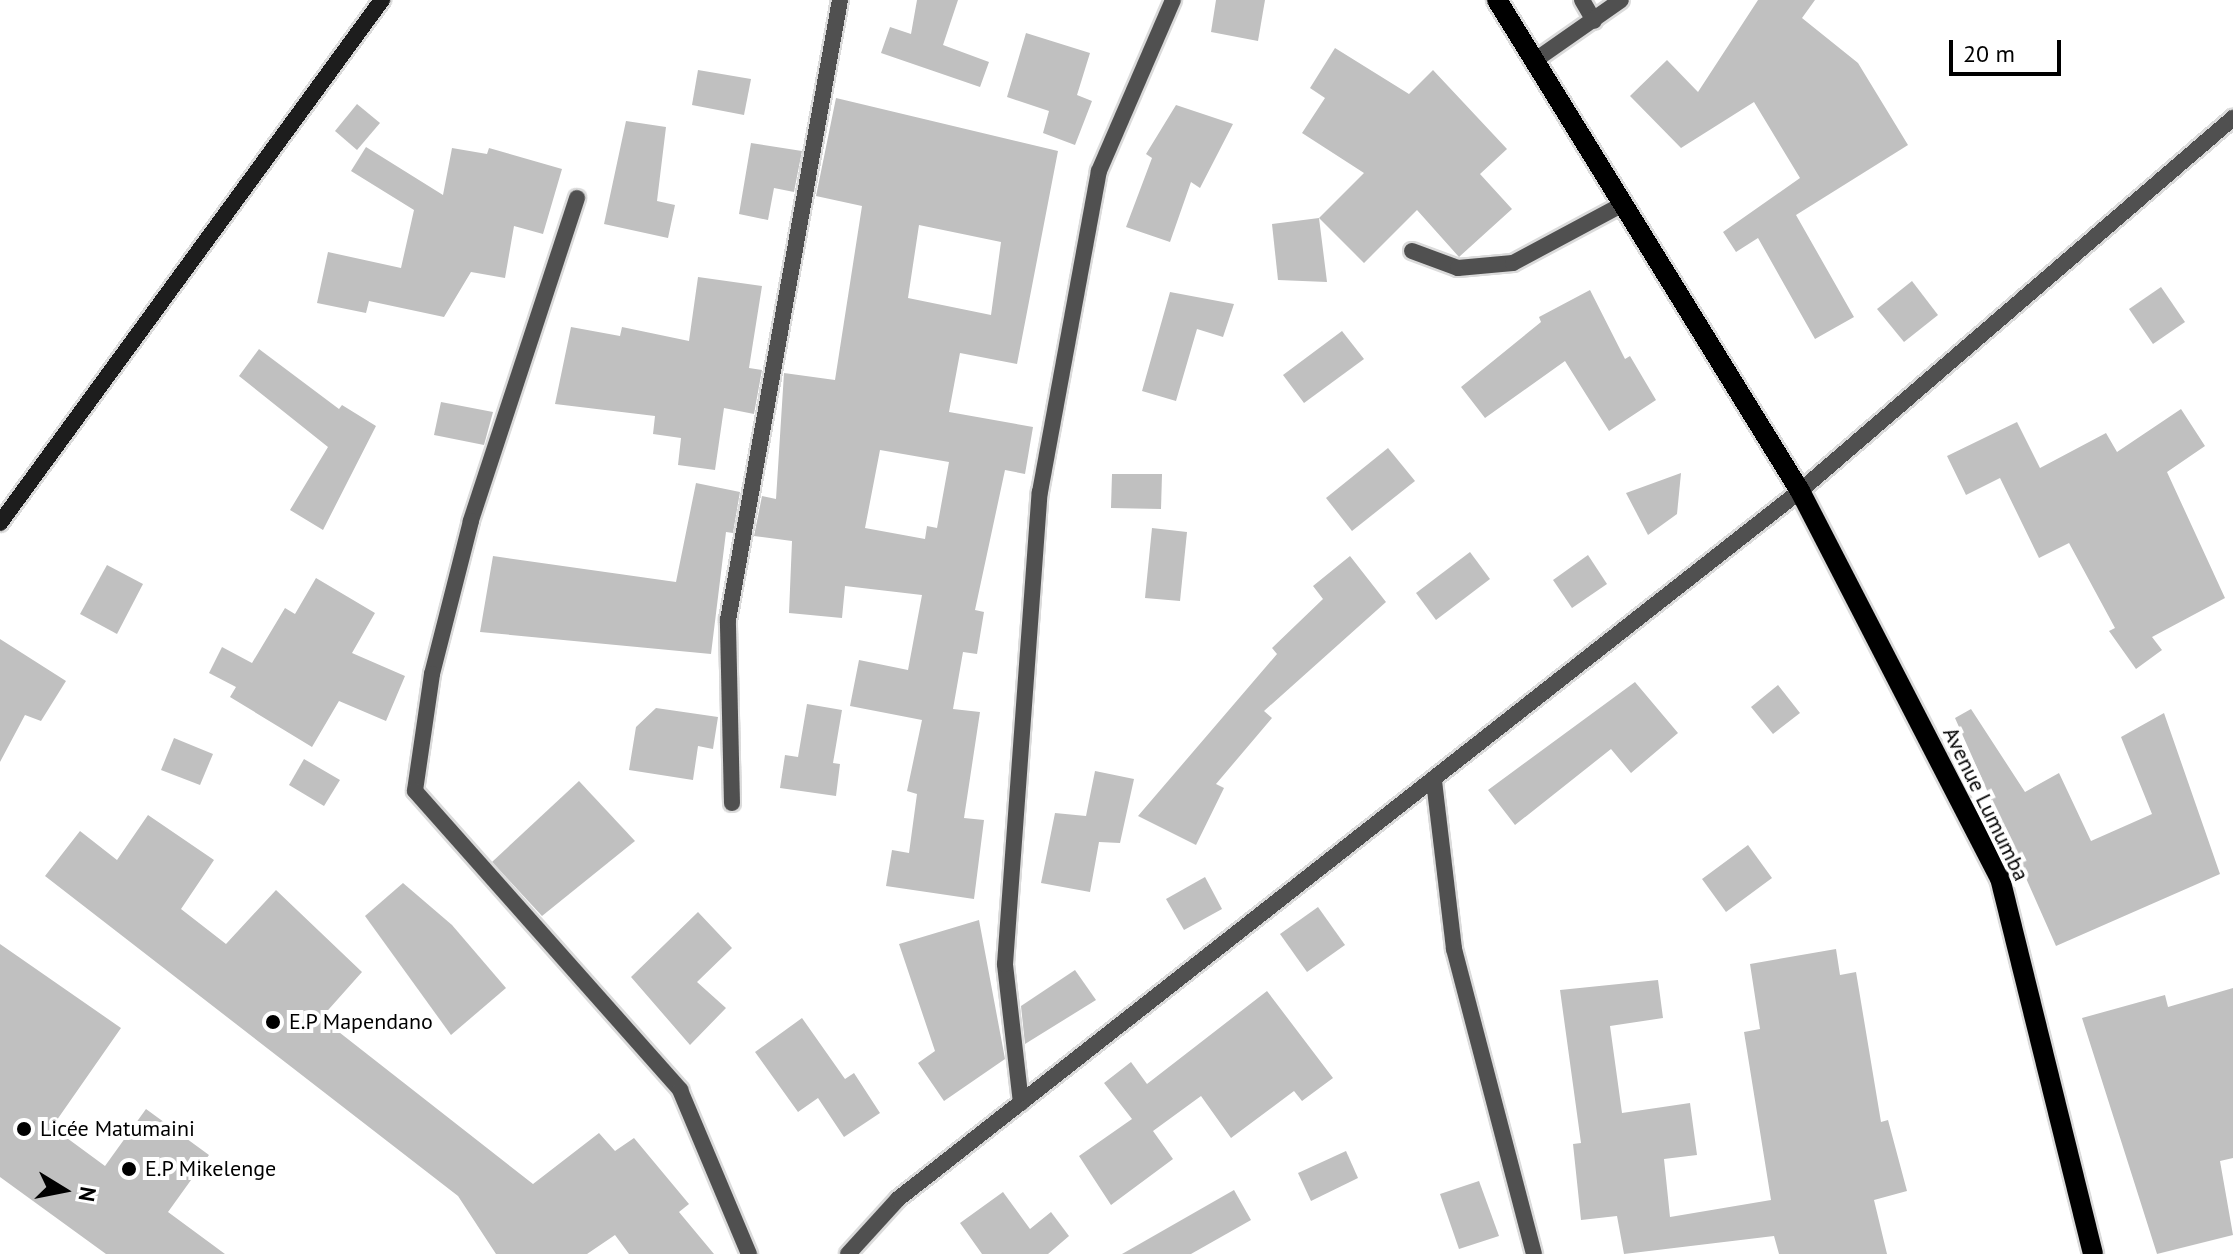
<!DOCTYPE html>
<html>
<head>
<meta charset="utf-8">
<style>
  body { margin:0 }
  #map { position:relative; width:2233px; height:1254px; overflow:hidden; background:#fff; font-family:"PT Sans",sans-serif }
  div>[style] { position:absolute }
  .building>* { inset:0; background:#c0c0c0 }
  .roads { filter:drop-shadow(2px 0 #dbdbdb) drop-shadow(-2px 0 #dbdbdb) drop-shadow(0 2px #dbdbdb) drop-shadow(0 -2px #dbdbdb) }
  .lane>* { height:16px; margin:-8px; padding:0 8px; transform-origin:8px; border-radius:8px; background:#505050 }
  .street>* { height:16px; margin:-8px; padding:0 8px; transform-origin:8px; border-radius:8px; background:#505050 }
  .secondary>* { height:16px; margin:-8px; padding:0 8px; transform-origin:8px; border-radius:8px; background:#1d1d1d }
  .primary>* { height:20px; margin:-10px; padding:0 10px; transform-origin:10px; border-radius:10px; background:#000 }
  .dots>* { width:22px; height:22px; translate:-50% -50%; box-sizing:border-box; border:4px solid #fff; border-radius:50% }
  span { translate:-50% -50%; white-space:nowrap; text-align:center; line-height:1.15; -webkit-text-stroke:8px #fff; paint-order:stroke }
  .street-label { font-size:22px; color:#000 }
  .poi-label { font-size:22px; color:#000 }
  .left { translate:0 -50%; text-align:left }
  .north { position:absolute; left:24px; top:1150px; width:80px; height:80px; -webkit-text-stroke:6px #fff; paint-order:stroke; rotate:100deg; font-size:22px; font-weight:700; line-height:32px; text-align:center; color:#000 }
  .north::after { content:''; display:block; margin:auto; width:28px; height:36px; background:#000; clip-path:polygon(50% 0,100% 100%,50% 72%,0 100%) }
  .scale { position:absolute; left:1949px; top:40px; width:112px; height:36px; box-sizing:border-box; border:4px solid #000; border-top:0; padding-left:10px; font-size:24px; line-height:28px; white-space:nowrap; color:#000; -webkit-text-stroke:6px #fff; paint-order:stroke }
</style>
</head>
<body>
<div id="map">
  <div class="building">
    <div style="clip-path:polygon(917px 0,958px 0,943px 45px,989px 62px,980px 87px,881px 53px,890px 27px,911px 34px)"></div>
    <div style="clip-path:polygon(1216px 0,1265px 0,1258px 41px,1211px 32px)"></div>
    <div style="clip-path:polygon(1758px 0,1815px 0,1802px 18px,1858px 63px,1908px 145px,1796px 215px,1854px 317px,1815px 339px,1758px 238px,1736px 252px,1723px 232px,1800px 178px,1754px 102px,1681px 148px,1630px 96px,1667px 60px,1698px 92px)"></div>
    <div style="clip-path:polygon(1026px 33px,1090px 53px,1077px 95px,1092px 101px,1075px 145px,1043px 133px,1049px 111px,1007px 97px)"></div>
    <div style="clip-path:polygon(1335px 48px,1409px 94px,1433px 70px,1507px 149px,1480px 174px,1512px 209px,1459px 257px,1417px 210px,1364px 263px,1319px 218px,1364px 173px,1302px 133px,1325px 98px,1310px 88px)"></div>
    <div style="clip-path:polygon(698px 70px,751px 79px,744px 115px,692px 105px)"></div>
    <div style="clip-path:polygon(evenodd,836px 98px,1058px 151px,1017px 364px,960px 353px,949px 412px,1033px 427px,1025px 474px,1005px 470px,975px 610px,984px 612px,977px 654px,963px 652px,953px 709px,980px 712px,964px 818px,984px 820px,974px 899px,886px 886px,892px 850px,909px 853px,917px 794px,907px 791px,922px 720px,850px 706px,859px 660px,908px 670px,922px 595px,845px 586px,842px 618px,789px 613px,792px 541px,754px 536px,762px 496px,776px 499px,784px 373px,835px 380px,862px 206px,816px 196px,836px 98px,919px 225px,1001px 242px,991px 315px,908px 298px,919px 225px,836px 98px,880px 450px,949px 462px,937px 528px,927px 526px,925px 539px,865px 528px,880px 450px)"></div>
    <div style="clip-path:polygon(357px 104px,380px 123px,357px 150px,335px 131px)"></div>
    <div style="clip-path:polygon(1176px 105px,1233px 124px,1200px 188px,1191px 182px,1170px 242px,1126px 227px,1152px 158px,1146px 154px)"></div>
    <div style="clip-path:polygon(626px 121px,666px 127px,657px 201px,675px 205px,668px 238px,604px 224px)"></div>
    <div style="clip-path:polygon(751px 143px,802px 151px,794px 192px,774px 188px,768px 220px,739px 214px)"></div>
    <div style="clip-path:polygon(366px 147px,443px 195px,452px 148px,487px 154px,489px 148px,562px 169px,543px 234px,514px 226px,505px 278px,471px 272px,444px 317px,369px 301px,366px 313px,317px 303px,328px 252px,401px 268px,414px 210px,351px 171px)"></div>
    <div style="clip-path:polygon(1319px 218px,1327px 282px,1278px 280px,1272px 224px)"></div>
    <div style="clip-path:polygon(698px 277px,762px 286px,749px 368px,762px 370px,754px 414px,724px 408px,715px 470px,678px 465px,681px 438px,653px 434px,655px 416px,555px 404px,571px 327px,620px 336px,622px 327px,689px 341px)"></div>
    <div style="clip-path:polygon(1912px 281px,1938px 315px,1904px 342px,1877px 309px)"></div>
    <div style="clip-path:polygon(2161px 287px,2185px 322px,2153px 344px,2129px 309px)"></div>
    <div style="clip-path:polygon(1590px 290px,1625px 359px,1630px 356px,1656px 400px,1609px 431px,1565px 361px,1485px 418px,1461px 387px,1541px 322px,1539px 317px)"></div>
    <div style="clip-path:polygon(1170px 292px,1234px 304px,1223px 337px,1197px 329px,1176px 401px,1142px 391px)"></div>
    <div style="clip-path:polygon(1342px 331px,1364px 359px,1304px 403px,1283px 375px)"></div>
    <div style="clip-path:polygon(259px 349px,339px 409px,342px 405px,376px 426px,323px 530px,290px 510px,328px 447px,239px 376px)"></div>
    <div style="clip-path:polygon(441px 402px,493px 412px,484px 445px,434px 435px)"></div>
    <div style="clip-path:polygon(2181px 409px,2205px 446px,2167px 472px,2225px 598px,2152px 637px,2162px 650px,2136px 669px,2109px 631px,2115px 628px,2069px 543px,2039px 558px,2000px 478px,1966px 495px,1947px 456px,2017px 422px,2040px 468px,2106px 433px,2117px 452px)"></div>
    <div style="clip-path:polygon(1388px 448px,1415px 481px,1352px 531px,1326px 498px)"></div>
    <div style="clip-path:polygon(1681px 473px,1677px 514px,1648px 535px,1626px 493px)"></div>
    <div style="clip-path:polygon(1112px 474px,1162px 474px,1161px 509px,1111px 508px)"></div>
    <div style="clip-path:polygon(696px 483px,740px 492px,733px 533px,726px 532px,711px 654px,480px 632px,493px 556px,676px 582px)"></div>
    <div style="clip-path:polygon(1152px 528px,1187px 532px,1180px 601px,1145px 598px)"></div>
    <div style="clip-path:polygon(1470px 552px,1490px 579px,1436px 620px,1416px 593px)"></div>
    <div style="clip-path:polygon(1588px 555px,1607px 584px,1572px 608px,1553px 580px)"></div>
    <div style="clip-path:polygon(1350px 556px,1386px 602px,1264px 711px,1272px 718px,1216px 784px,1224px 788px,1196px 845px,1138px 816px,1277px 654px,1272px 648px,1323px 599px,1313px 586px)"></div>
    <div style="clip-path:polygon(107px 565px,143px 584px,117px 634px,80px 614px)"></div>
    <div style="clip-path:polygon(316px 578px,375px 613px,352px 653px,405px 676px,386px 721px,339px 701px,312px 747px,230px 697px,236px 687px,209px 673px,222px 647px,252px 663px,285px 608px,295px 614px)"></div>
    <div style="clip-path:polygon(0 639px,66px 681px,41px 721px,25px 715px,0 762px)"></div>
    <div style="clip-path:polygon(1635px 682px,1678px 733px,1631px 773px,1611px 749px,1515px 825px,1488px 790px)"></div>
    <div style="clip-path:polygon(1778px 685px,1800px 713px,1773px 734px,1751px 707px)"></div>
    <div style="clip-path:polygon(807px 704px,842px 710px,833px 763px,840px 764px,836px 796px,780px 788px,785px 755px,798px 757px)"></div>
    <div style="clip-path:polygon(656px 708px,718px 717px,713px 749px,698px 746px,693px 780px,629px 770px,636px 727px)"></div>
    <div style="clip-path:polygon(1971px 709px,2025px 792px,2059px 773px,2091px 841px,2152px 814px,2121px 737px,2164px 713px,2220px 874px,2056px 946px,1955px 718px)"></div>
    <div style="clip-path:polygon(174px 738px,213px 754px,200px 785px,161px 770px)"></div>
    <div style="clip-path:polygon(304px 759px,340px 780px,324px 806px,289px 785px)"></div>
    <div style="clip-path:polygon(1095px 771px,1134px 779px,1120px 843px,1099px 842px,1090px 892px,1041px 883px,1055px 813px,1086px 816px)"></div>
    <div style="clip-path:polygon(579px 781px,635px 841px,542px 916px,492px 862px)"></div>
    <div style="clip-path:polygon(148px 815px,214px 860px,181px 909px,226px 944px,276px 890px,362px 972px,321px 1018px,533px 1184px,599px 1133px,615px 1151px,634px 1138px,689px 1204px,679px 1212px,714px 1254px,629px 1254px,615px 1235px,587px 1254px,496px 1254px,458px 1196px,45px 876px,80px 831px,117px 860px)"></div>
    <div style="clip-path:polygon(1748px 845px,1772px 878px,1726px 912px,1702px 879px)"></div>
    <div style="clip-path:polygon(1205px 877px,1222px 909px,1184px 930px,1166px 899px)"></div>
    <div style="clip-path:polygon(403px 883px,452px 925px,506px 988px,451px 1035px,365px 916px)"></div>
    <div style="clip-path:polygon(1318px 907px,1345px 945px,1307px 972px,1280px 934px)"></div>
    <div style="clip-path:polygon(698px 912px,732px 948px,697px 982px,726px 1008px,690px 1045px,631px 977px)"></div>
    <div style="clip-path:polygon(979px 920px,1005px 1059px,944px 1101px,918px 1063px,935px 1051px,899px 944px)"></div>
    <div style="clip-path:polygon(0 944px,121px 1028px,52px 1127px,105px 1166px,146px 1109px,209px 1155px,168px 1212px,225px 1254px,106px 1254px,0 1177px)"></div>
    <div style="clip-path:polygon(1836px 949px,1840px 975px,1856px 972px,1881px 1122px,1888px 1120px,1907px 1191px,1874px 1200px,1887px 1254px,1779px 1254px,1774px 1236px,1624px 1254px,1617px 1216px,1581px 1220px,1573px 1144px,1581px 1143px,1560px 990px,1658px 980px,1663px 1018px,1610px 1026px,1622px 1113px,1690px 1103px,1697px 1155px,1664px 1159px,1670px 1217px,1771px 1200px,1744px 1032px,1760px 1029px,1750px 964px)"></div>
    <div style="clip-path:polygon(1075px 970px,1096px 1000px,1025px 1044px,1021px 1006px)"></div>
    <div style="clip-path:polygon(2233px 988px,2233px 1158px,2220px 1161px,2233px 1235px,2157px 1254px,2082px 1018px,2165px 995px,2168px 1007px)"></div>
    <div style="clip-path:polygon(1267px 991px,1333px 1078px,1302px 1101px,1294px 1091px,1231px 1138px,1201px 1096px,1153px 1131px,1173px 1159px,1111px 1205px,1079px 1156px,1132px 1119px,1104px 1083px,1131px 1062px,1147px 1084px)"></div>
    <div style="clip-path:polygon(802px 1018px,845px 1079px,854px 1073px,880px 1113px,844px 1137px,818px 1098px,798px 1112px,755px 1052px)"></div>
    <div style="clip-path:polygon(1346px 1151px,1358px 1178px,1311px 1201px,1298px 1173px)"></div>
    <div style="clip-path:polygon(1479px 1181px,1499px 1236px,1459px 1249px,1440px 1194px)"></div>
    <div style="clip-path:polygon(1234px 1190px,1251px 1220px,1191px 1254px,1122px 1254px)"></div>
    <div style="clip-path:polygon(1003px 1192px,1030px 1229px,1051px 1212px,1069px 1236px,1048px 1254px,982px 1254px,960px 1223px)"></div>
  </div>
  <div class="roads">
    <div class="lane">
      <div style="left:1582px;top:0;width:24px;rotate:60deg"></div>
      <div style="left:1534px;top:61px;width:106px;rotate:-35deg"></div>
    </div>
    <div class="street">
      <div style="left:577px;top:198px;width:340px;rotate:108.2deg"></div>
      <div style="left:471px;top:521px;width:158px;rotate:104.3deg"></div>
      <div style="left:432px;top:674px;width:118px;rotate:98.3deg"></div>
      <div style="left:415px;top:791px;width:400px;rotate:48.4deg"></div>
      <div style="left:680px;top:1090px;width:178px;rotate:67.2deg"></div>
      <div style="left:1412px;top:251px;width:49px;rotate:20.3deg"></div>
      <div style="left:1458px;top:268px;width:55px;rotate:-5.2deg"></div>
      <div style="left:1513px;top:263px;width:125px;rotate:-28.2deg"></div>
      <div style="left:1434px;top:781px;width:169px;rotate:83.2deg"></div>
      <div style="left:1454px;top:949px;width:315px;rotate:75.3deg"></div>
      <div style="left:732px;top:803px;width:183px;rotate:-91.3deg"></div>
      <div style="left:728px;top:620px;width:630px;rotate:-79.76deg"></div>
      <div style="left:1021px;top:1103px;width:140px;rotate:-96.6deg"></div>
      <div style="left:1005px;top:964px;width:473px;rotate:-85.8deg"></div>
      <div style="left:1040px;top:492px;width:326px;rotate:-79.6deg"></div>
      <div style="left:1099px;top:171px;width:186px;rotate:-66.6deg"></div>
      <div style="left:848px;top:1254px;width:74px;rotate:-47.7deg"></div>
      <div style="left:898px;top:1199px;width:1147px;rotate:-38.13deg"></div>
      <div style="left:1800px;top:491px;width:572px;rotate:-40.74deg"></div>
    </div>
    <div class="secondary">
      <div style="left:0;top:523px;width:648px;rotate:-53.86deg"></div>
    </div>
    <div class="primary">
      <div style="left:1497px;top:0;width:577px;rotate:58.32deg"></div>
      <div style="left:1800px;top:491px;width:436px;rotate:62.7deg"></div>
      <div style="left:2000px;top:878px;width:387px;rotate:76.1deg"></div>
    </div>
  </div>
  <div class="dots">
    <div style="left:273px;top:1022px;background:#000"></div>
    <div style="left:24px;top:1129px;background:#000"></div>
    <div style="left:129px;top:1169px;background:#000"></div>
  </div>
  <div class="street-label">
    <span style="left:1986px;top:804px;rotate:64deg">Avenue Lumumba</span>
  </div>
  <div class="poi-label">
    <span class="left" style="left:289px;top:1022px">E.P Mapendano</span>
    <span class="left" style="left:40px;top:1129px">Licée Matumaini</span>
    <span class="left" style="left:145px;top:1169px">E.P Mikelenge</span>
  </div>
  <div class="north">N</div>
  <div class="scale">20 m</div>
</div>
</body>
</html>
